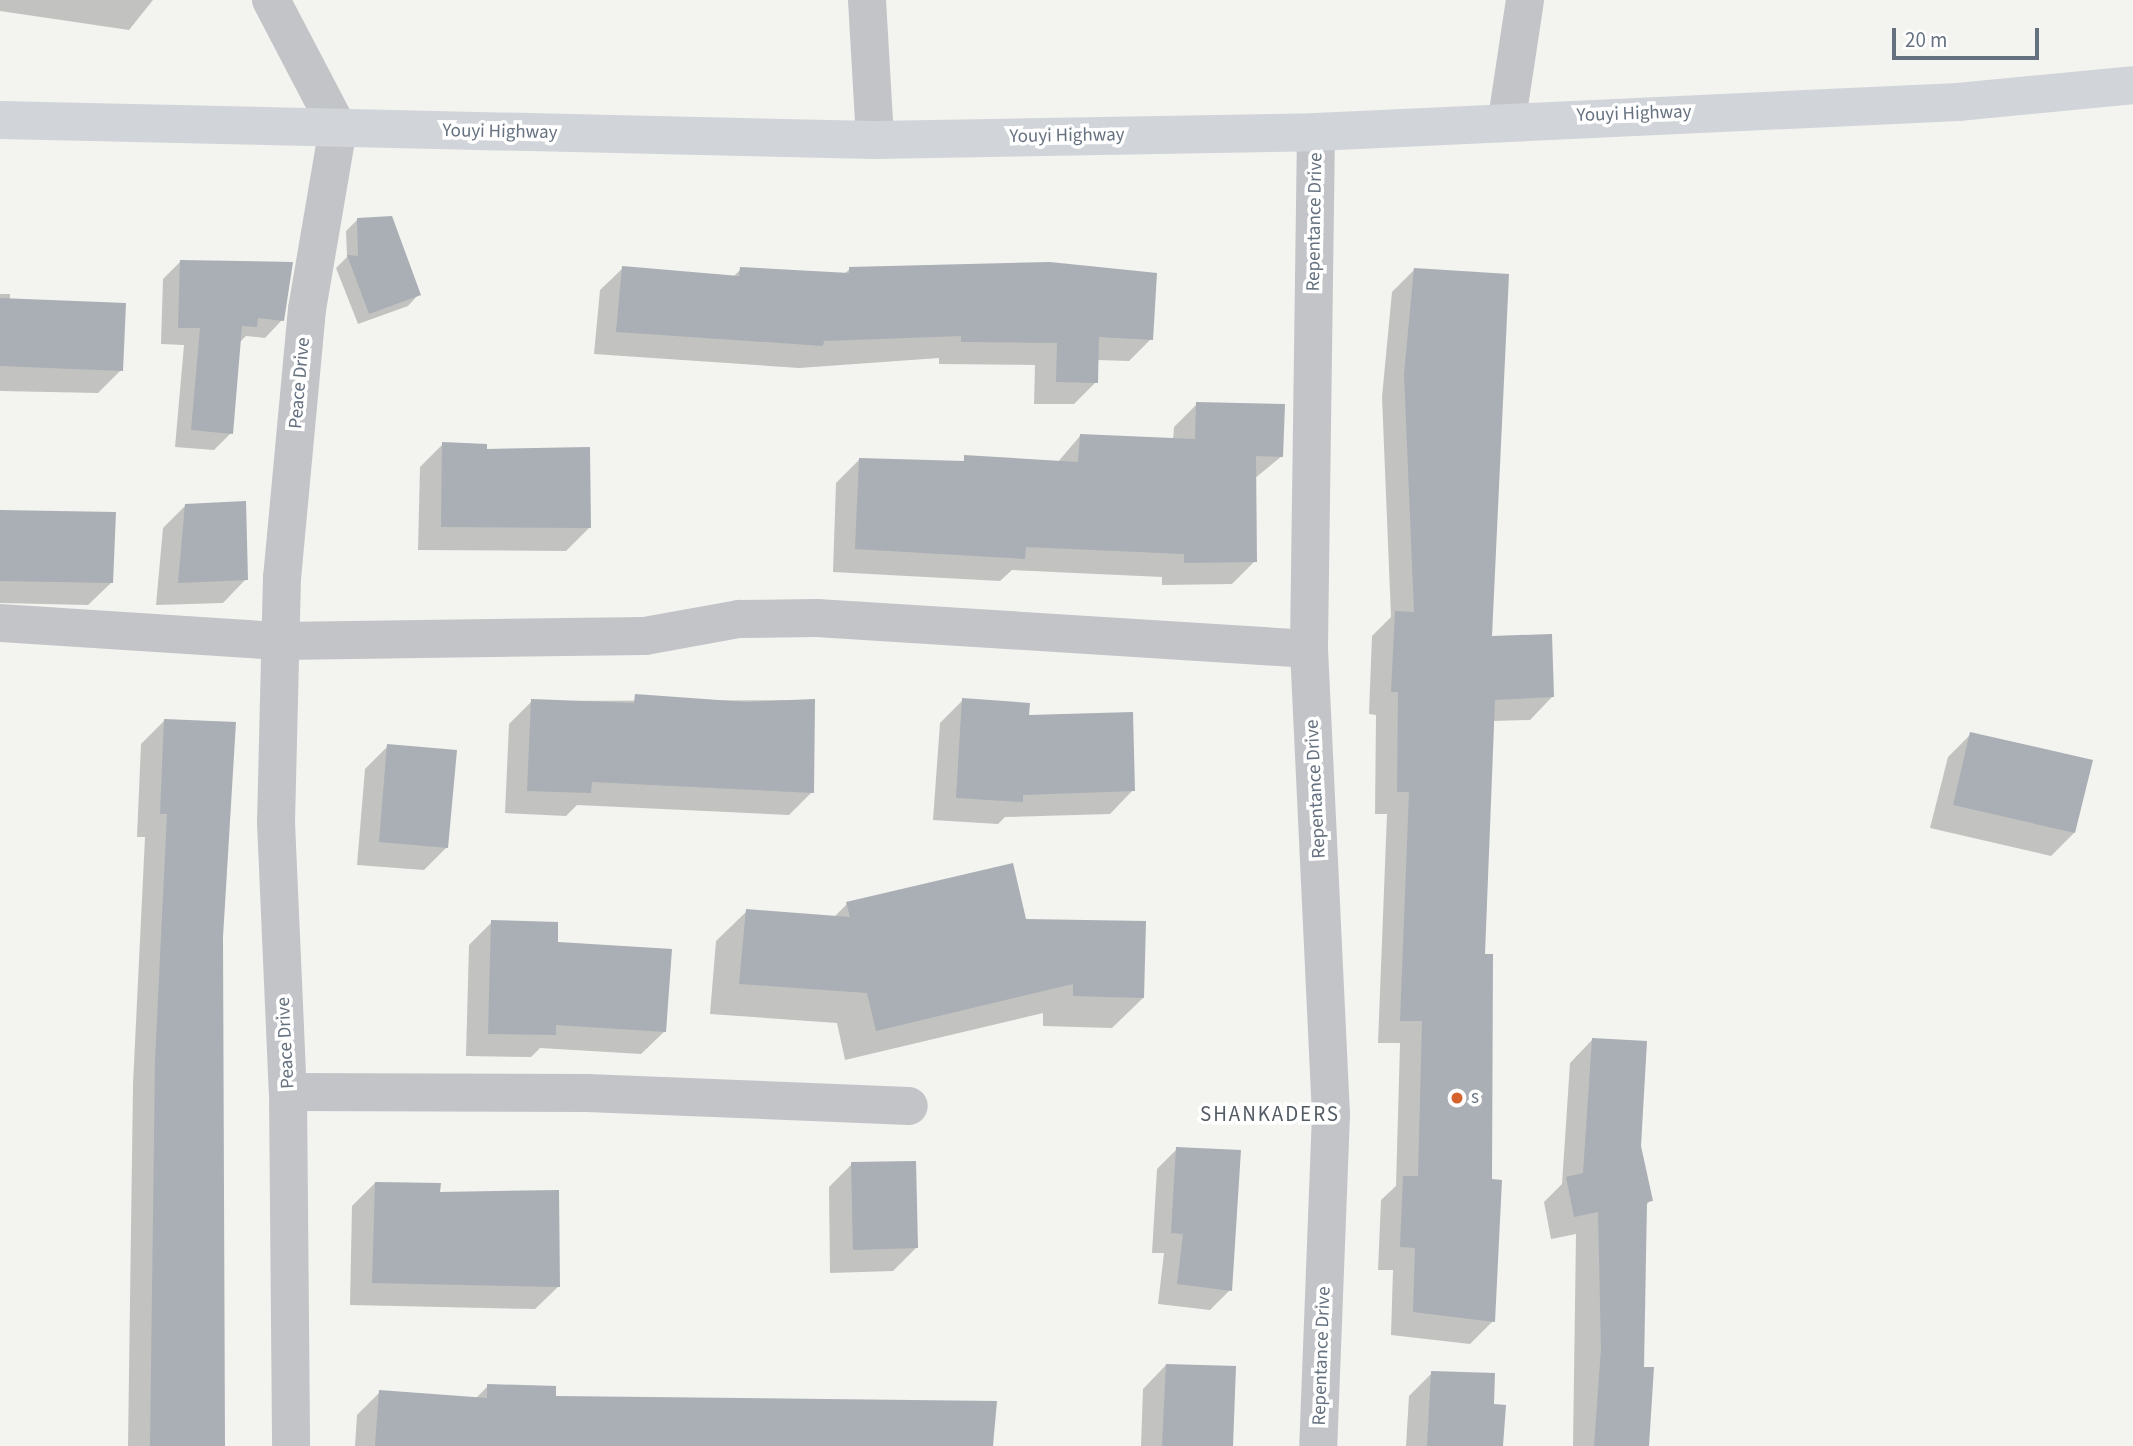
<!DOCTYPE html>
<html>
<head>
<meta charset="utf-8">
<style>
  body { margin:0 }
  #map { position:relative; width:2133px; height:1446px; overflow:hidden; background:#f3f3f0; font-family:"Source Sans 3",sans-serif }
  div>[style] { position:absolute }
  .shadow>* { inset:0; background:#0003 }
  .building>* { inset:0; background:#a9afb4 }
  .minor>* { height:38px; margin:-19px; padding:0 19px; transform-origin:19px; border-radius:19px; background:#c2c4c8 }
  .major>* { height:38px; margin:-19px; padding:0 19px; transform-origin:19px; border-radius:19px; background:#d1d5d9 }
  .dots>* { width:19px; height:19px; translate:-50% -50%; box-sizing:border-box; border:4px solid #fff; border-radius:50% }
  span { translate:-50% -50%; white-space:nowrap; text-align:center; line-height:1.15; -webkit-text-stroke:7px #fff; paint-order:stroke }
  .street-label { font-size:19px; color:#65717f }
  .poi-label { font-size:19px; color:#65717f }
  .left { translate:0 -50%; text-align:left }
  .neighbourhood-label { font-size:21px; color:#525b64; letter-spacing:2px }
  .scale { position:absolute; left:1892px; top:28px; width:147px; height:32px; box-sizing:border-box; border:4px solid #65717f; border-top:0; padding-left:9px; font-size:21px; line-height:24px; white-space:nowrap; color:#65717f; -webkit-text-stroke:5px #fff; paint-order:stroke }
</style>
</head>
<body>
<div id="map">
  <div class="shadow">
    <div style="clip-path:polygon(0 0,153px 0,129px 30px,0 11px)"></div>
    <div style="clip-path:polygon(358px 219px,419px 294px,408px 306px,358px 324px,336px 268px,347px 257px,346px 231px)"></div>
    <div style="clip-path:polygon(180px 262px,282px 320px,265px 338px,246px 336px,238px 344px,231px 433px,214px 450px,175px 447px,184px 345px,161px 344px,163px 279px)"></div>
    <div style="clip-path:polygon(623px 268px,733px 277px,741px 269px,844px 274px,850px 269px,1151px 339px,1129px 361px,1097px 360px,1096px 382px,1074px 404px,1034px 404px,1035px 365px,939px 364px,939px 358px,799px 368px,594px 354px,600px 290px)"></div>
    <div style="clip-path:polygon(1415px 269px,1490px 638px,1552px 697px,1530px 720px,1493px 721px,1484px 956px,1493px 1321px,1470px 1344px,1391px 1335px,1393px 1270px,1378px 1270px,1381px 1200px,1396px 1186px,1400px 1043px,1378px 1043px,1387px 814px,1375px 814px,1376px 715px,1369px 714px,1372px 636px,1391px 617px,1382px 397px,1392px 292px)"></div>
    <div style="clip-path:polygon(0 294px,10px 294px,10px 300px,121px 370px,98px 393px,0 391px)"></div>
    <div style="clip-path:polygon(1197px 404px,1282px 456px,1254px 479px,1255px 561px,1232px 584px,1162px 585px,1162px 577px,1012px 570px,1000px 581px,833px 572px,836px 483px,859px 460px,1057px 463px,1080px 436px,1173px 440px,1174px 427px)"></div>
    <div style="clip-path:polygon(443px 444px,485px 451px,589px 528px,566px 551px,418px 550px,420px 467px)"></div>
    <div style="clip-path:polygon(186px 505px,246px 579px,223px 603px,156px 605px,163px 528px)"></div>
    <div style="clip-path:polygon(0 513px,112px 582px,88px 605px,0 603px)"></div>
    <div style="clip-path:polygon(814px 700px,812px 792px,789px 815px,577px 805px,566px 816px,505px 813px,509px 724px,532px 701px)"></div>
    <div style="clip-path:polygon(963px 700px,1027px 717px,1133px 790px,1110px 814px,1005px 817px,998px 824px,933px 820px,940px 723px)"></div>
    <div style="clip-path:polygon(164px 721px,221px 937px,223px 1446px,128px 1446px,133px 1084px,145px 837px,137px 837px,141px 744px)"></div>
    <div style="clip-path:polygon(1971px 734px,2074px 833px,2051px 856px,1930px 828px,1948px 757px)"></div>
    <div style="clip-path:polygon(388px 746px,447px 847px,424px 870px,357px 865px,365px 769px)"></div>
    <div style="clip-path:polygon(847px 904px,1143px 998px,1112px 1028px,1043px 1026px,1043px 1013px,845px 1060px,837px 1023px,710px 1014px,716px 941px,747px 911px,834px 917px)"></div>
    <div style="clip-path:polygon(492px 922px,556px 943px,665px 1031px,641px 1054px,540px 1048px,531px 1057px,466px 1056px,469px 945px)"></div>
    <div style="clip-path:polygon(1593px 1039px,1640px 1146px,1651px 1200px,1645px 1206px,1642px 1368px,1648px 1446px,1573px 1446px,1576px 1234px,1551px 1239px,1544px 1202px,1562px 1184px,1570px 1063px)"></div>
    <div style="clip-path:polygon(1177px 1149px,1230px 1290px,1210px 1310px,1158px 1304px,1164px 1253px,1152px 1253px,1157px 1169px)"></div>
    <div style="clip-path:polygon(852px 1164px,916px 1248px,893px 1271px,830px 1273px,829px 1187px)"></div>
    <div style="clip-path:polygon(375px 1183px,559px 1286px,535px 1309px,350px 1305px,352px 1206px)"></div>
    <div style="clip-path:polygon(1166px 1365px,1231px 1446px,1141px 1446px,1143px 1389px)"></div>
    <div style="clip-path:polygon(1432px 1373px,1493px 1406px,1502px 1446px,1406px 1446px,1409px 1396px)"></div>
    <div style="clip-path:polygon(488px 1386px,554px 1397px,992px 1446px,355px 1446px,357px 1415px,380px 1392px,475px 1399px)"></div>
  </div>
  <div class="building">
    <div style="clip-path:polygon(392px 216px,421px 295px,369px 314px,347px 255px,358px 256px,357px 218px)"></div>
    <div style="clip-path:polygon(180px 260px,293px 262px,284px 321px,258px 318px,257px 327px,242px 326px,233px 434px,191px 430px,200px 328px,178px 328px)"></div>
    <div style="clip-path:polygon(1050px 262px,1157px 273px,1153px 340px,1099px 337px,1098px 383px,1056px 382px,1057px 343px,961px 342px,961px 336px,824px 341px,823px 346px,616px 332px,622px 266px,739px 276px,740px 267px,849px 273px,849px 267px)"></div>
    <div style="clip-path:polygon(1414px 268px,1509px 274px,1492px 636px,1552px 634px,1554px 697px,1495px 700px,1485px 954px,1493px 954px,1492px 1179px,1502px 1180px,1495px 1322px,1413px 1312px,1415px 1248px,1400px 1247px,1403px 1176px,1418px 1176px,1422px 1021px,1400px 1021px,1409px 792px,1397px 792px,1398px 692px,1391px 692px,1395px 611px,1414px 612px,1404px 374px)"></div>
    <div style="clip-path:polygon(0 298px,126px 303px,123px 371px,0 366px)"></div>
    <div style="clip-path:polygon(1196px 402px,1285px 404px,1283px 457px,1256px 456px,1257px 562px,1184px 563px,1184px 554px,1026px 547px,1025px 559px,855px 549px,859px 458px,964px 461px,964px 455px,1078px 462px,1080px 434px,1195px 439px)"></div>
    <div style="clip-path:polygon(442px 442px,487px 444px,487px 449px,590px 447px,591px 528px,441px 527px)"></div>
    <div style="clip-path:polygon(246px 501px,248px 580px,178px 583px,185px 504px)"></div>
    <div style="clip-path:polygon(0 510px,116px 512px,113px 583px,0 581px)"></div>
    <div style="clip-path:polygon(635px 694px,746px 702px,815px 699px,814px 793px,592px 782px,591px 793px,527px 791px,531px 699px,634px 703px)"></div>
    <div style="clip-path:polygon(962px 698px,1030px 703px,1029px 715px,1133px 712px,1135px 791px,1023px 795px,1023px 802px,956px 798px)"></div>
    <div style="clip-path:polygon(164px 719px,236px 722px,223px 937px,225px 1446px,150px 1446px,155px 1060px,167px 814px,160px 814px)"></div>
    <div style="clip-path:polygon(1970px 732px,2093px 760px,2075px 833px,1953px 805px)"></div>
    <div style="clip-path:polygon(387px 744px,457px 750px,448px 848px,379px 842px)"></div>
    <div style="clip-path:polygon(1013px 863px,1026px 919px,1146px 921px,1144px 998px,1073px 996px,1073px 984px,876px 1031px,867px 993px,739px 984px,746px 909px,850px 917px,846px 902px)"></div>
    <div style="clip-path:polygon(491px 920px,558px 922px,558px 942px,672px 949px,666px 1032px,556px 1025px,556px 1035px,488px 1034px)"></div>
    <div style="clip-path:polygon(1592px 1038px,1647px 1041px,1641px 1146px,1653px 1201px,1647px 1202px,1644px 1367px,1654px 1367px,1649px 1446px,1594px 1446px,1601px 1349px,1598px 1212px,1574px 1217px,1566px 1177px,1583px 1173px)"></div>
    <div style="clip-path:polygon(1176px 1147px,1241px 1150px,1232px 1291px,1177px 1284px,1183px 1234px,1171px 1233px)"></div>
    <div style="clip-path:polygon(916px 1161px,918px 1248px,853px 1250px,851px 1162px)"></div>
    <div style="clip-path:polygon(375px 1182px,441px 1183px,440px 1192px,559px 1190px,560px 1287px,372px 1283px)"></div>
    <div style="clip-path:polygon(1166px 1364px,1236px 1366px,1233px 1446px,1162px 1446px)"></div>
    <div style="clip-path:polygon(1431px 1371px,1495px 1373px,1494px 1404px,1506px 1405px,1503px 1446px,1427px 1446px)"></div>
    <div style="clip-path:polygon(487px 1384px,556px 1386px,556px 1396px,997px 1401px,993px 1446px,375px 1446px,379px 1390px,487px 1398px)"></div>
  </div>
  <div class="minor">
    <div style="left:271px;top:0;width:144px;rotate:62.4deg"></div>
    <div style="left:338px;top:128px;width:184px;rotate:99.7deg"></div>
    <div style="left:307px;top:309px;width:269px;rotate:95.3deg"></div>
    <div style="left:282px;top:577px;width:245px;rotate:91.4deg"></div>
    <div style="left:276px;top:822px;width:270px;rotate:87.5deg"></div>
    <div style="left:288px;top:1092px;width:354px;rotate:89.5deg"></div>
    <div style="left:867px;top:0;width:140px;rotate:86.7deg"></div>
    <div style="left:1507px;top:119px;width:120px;rotate:-81.4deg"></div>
    <div style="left:1316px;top:132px;width:517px;rotate:90.78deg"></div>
    <div style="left:1309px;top:649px;width:466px;rotate:87.3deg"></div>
    <div style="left:1331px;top:1114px;width:332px;rotate:92.2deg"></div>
    <div style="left:0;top:623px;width:282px;rotate:3.7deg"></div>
    <div style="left:281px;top:641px;width:364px;rotate:-0.8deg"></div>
    <div style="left:645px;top:636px;width:96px;rotate:-10.3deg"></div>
    <div style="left:739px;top:619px;width:78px;rotate:-0.7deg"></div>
    <div style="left:817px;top:618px;width:493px;rotate:3.6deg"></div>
    <div style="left:288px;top:1092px;width:299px;rotate:0.2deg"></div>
    <div style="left:587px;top:1093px;width:322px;rotate:2.3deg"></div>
  </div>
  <div class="major">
    <div style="left:0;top:120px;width:875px;rotate:1.31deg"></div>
    <div style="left:875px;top:140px;width:441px;rotate:-1deg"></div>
    <div style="left:1316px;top:132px;width:643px;rotate:-2.68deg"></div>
    <div style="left:1958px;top:102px;width:176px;rotate:-5.5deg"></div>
  </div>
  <div class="dots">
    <div style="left:1457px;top:1098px;background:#d6622e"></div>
  </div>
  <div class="street-label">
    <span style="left:1634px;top:114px;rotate:-2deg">Youyi Highway</span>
    <span style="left:500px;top:132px;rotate:1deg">Youyi Highway</span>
    <span style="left:1067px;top:136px;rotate:-1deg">Youyi Highway</span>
    <span style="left:1315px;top:222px;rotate:-89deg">Repentance Drive</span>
    <span style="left:300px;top:383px;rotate:-85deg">Peace Drive</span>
    <span style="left:1316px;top:789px;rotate:-93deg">Repentance Drive</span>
    <span style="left:286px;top:1043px;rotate:-93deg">Peace Drive</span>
    <span style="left:1322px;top:1356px;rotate:-88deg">Repentance Drive</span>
  </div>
  <div class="poi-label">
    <span class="left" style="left:1471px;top:1098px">s</span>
  </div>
  <div class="neighbourhood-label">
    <span style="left:1270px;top:1114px">SHANKADERS</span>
  </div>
  <div class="scale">20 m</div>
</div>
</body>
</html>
